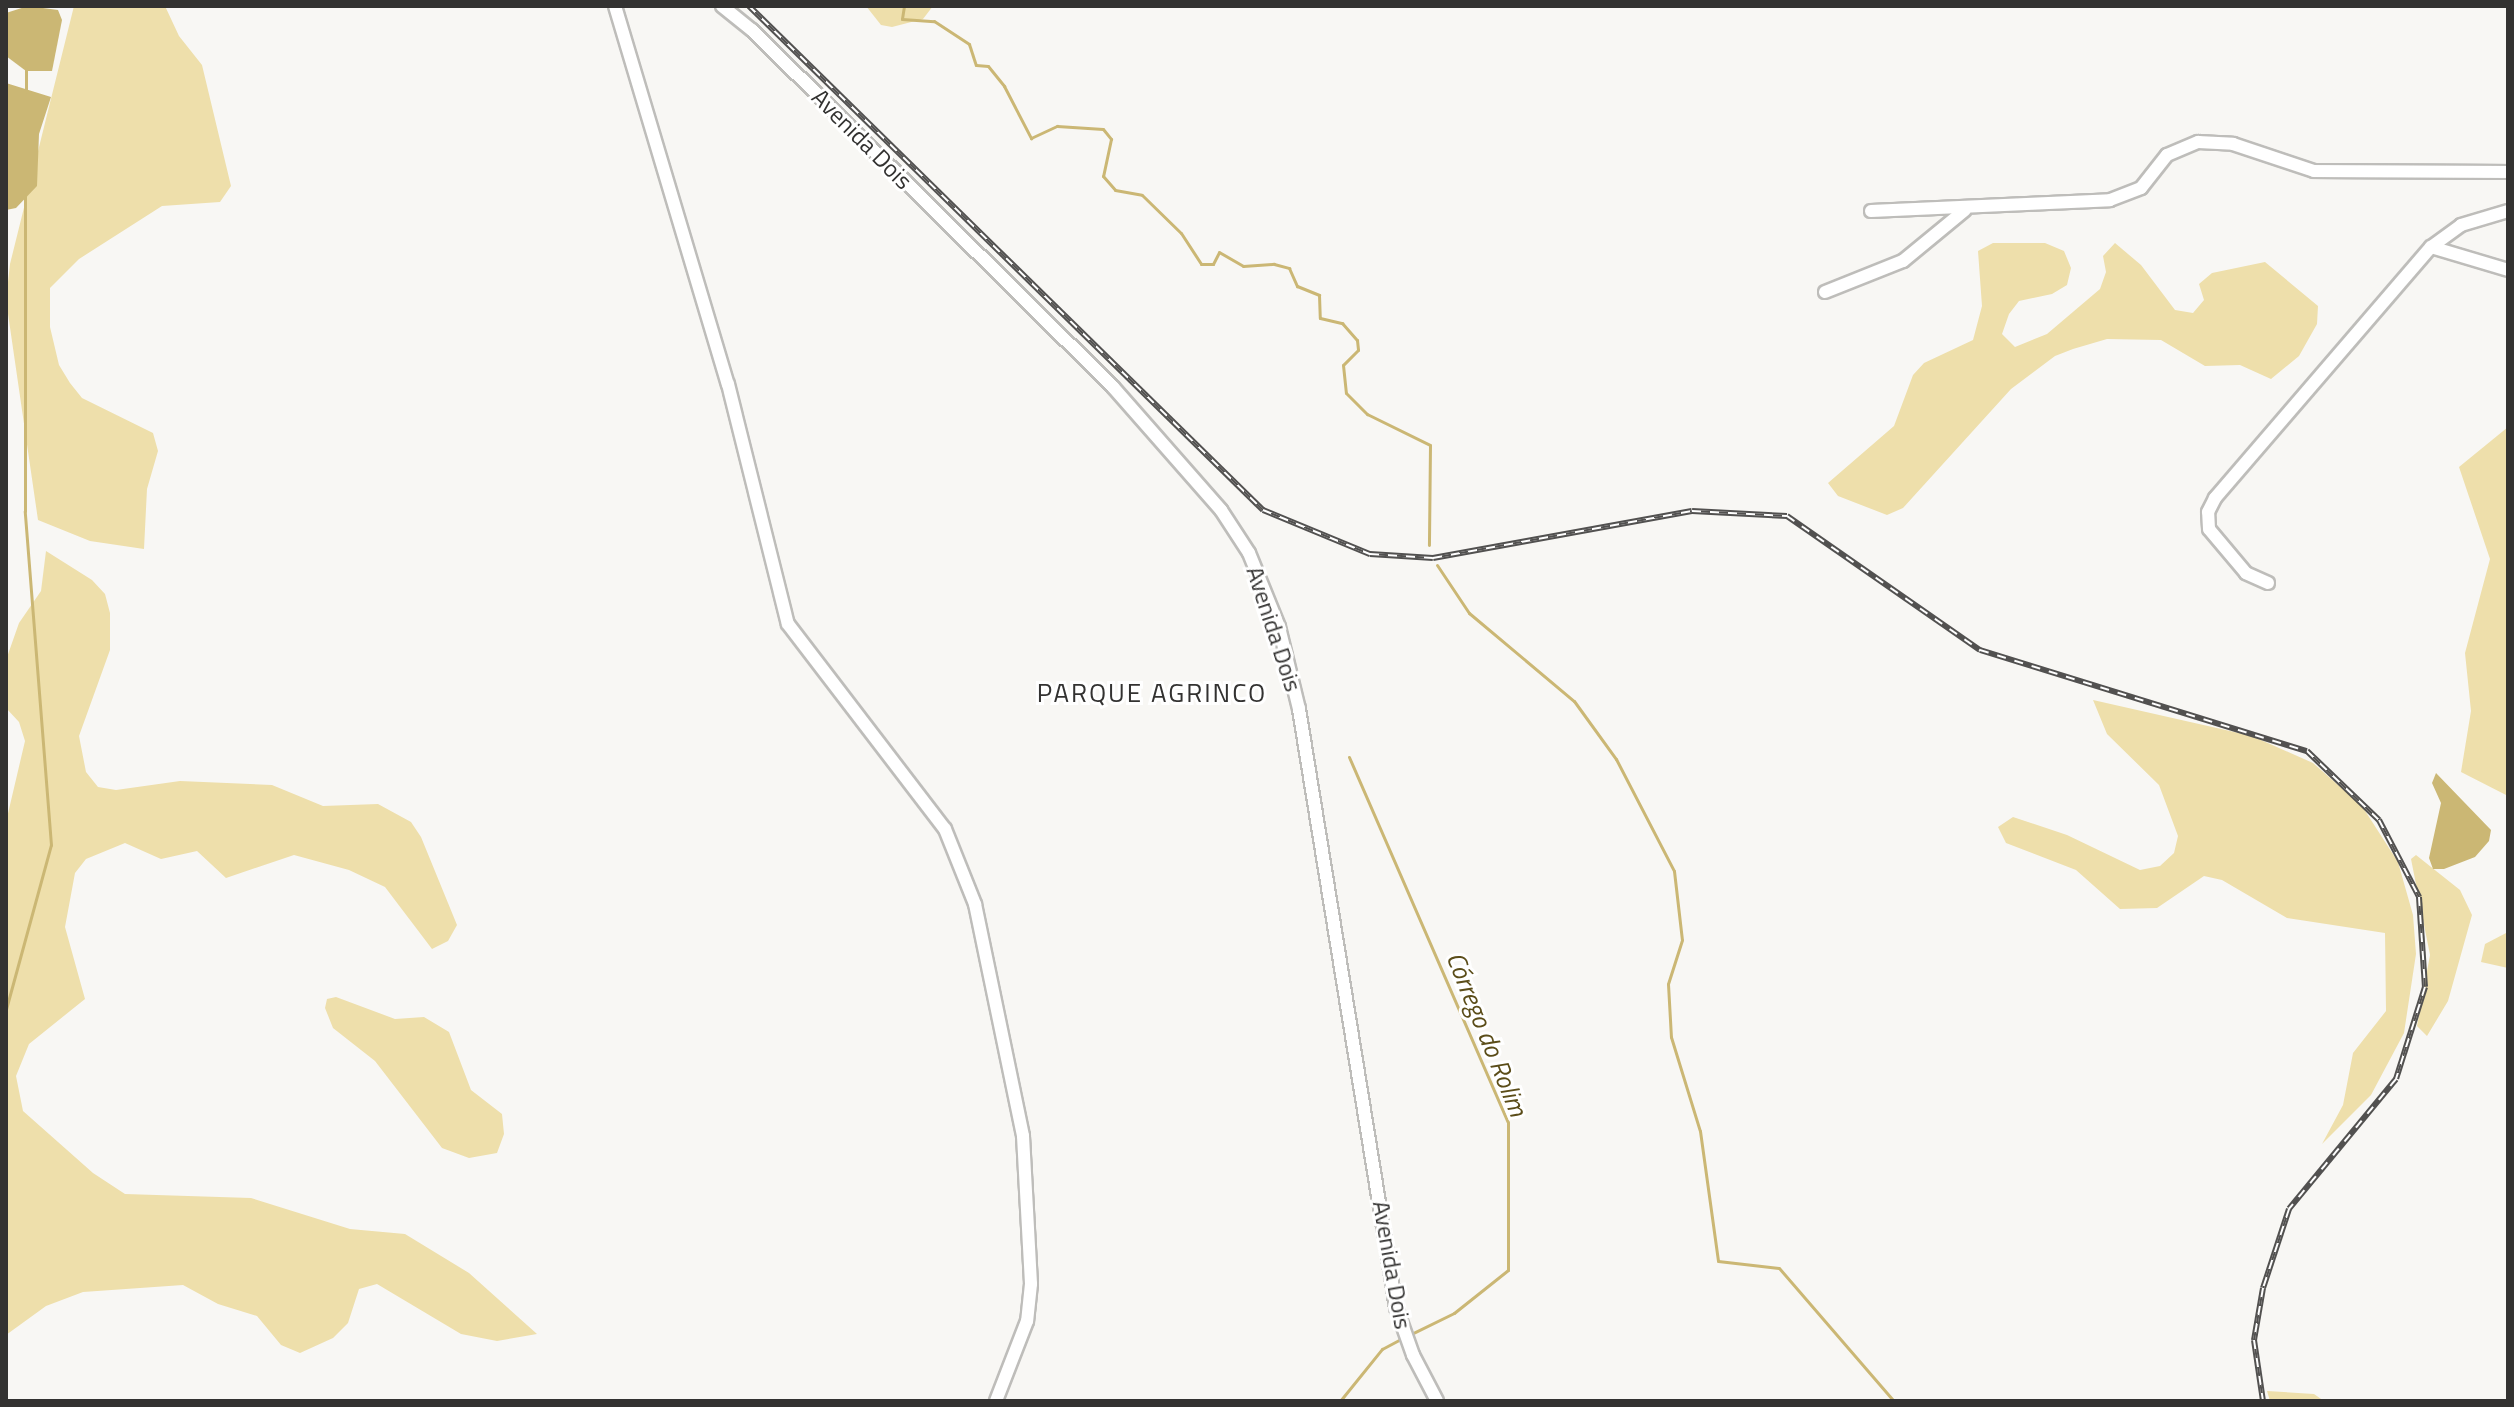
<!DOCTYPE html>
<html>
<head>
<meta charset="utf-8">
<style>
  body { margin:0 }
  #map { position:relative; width:2514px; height:1407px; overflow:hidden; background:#f8f7f4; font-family:"Titillium Web",sans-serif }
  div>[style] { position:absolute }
  .green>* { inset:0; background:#eedfab }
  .water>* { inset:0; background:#cbb774 }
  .stream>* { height:3px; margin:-1.5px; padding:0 1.5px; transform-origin:1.5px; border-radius:1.5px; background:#cbb774 }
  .roads { filter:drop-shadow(2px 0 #bebdba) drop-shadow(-2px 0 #bebdba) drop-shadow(0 2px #bebdba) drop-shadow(0 -2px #bebdba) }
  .street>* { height:12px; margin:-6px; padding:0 6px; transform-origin:6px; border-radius:6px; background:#fff }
  .rail>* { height:6px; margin-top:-3px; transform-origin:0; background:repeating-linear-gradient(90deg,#fff 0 9px,#525150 0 18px); box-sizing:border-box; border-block:2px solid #525150 }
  span { translate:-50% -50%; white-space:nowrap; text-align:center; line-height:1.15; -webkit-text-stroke:6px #fff; paint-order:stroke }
  .street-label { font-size:24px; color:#333231 }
  .neighbourhood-label { font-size:26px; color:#333231; letter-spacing:2px }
  .water-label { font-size:26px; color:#5b4d19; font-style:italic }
  .frame { position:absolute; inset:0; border:8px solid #333231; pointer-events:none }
</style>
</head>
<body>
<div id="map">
  <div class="green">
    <div style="clip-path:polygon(74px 6px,165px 6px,179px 36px,202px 65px,231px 186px,220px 202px,162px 206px,79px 259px,50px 288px,50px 327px,59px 365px,70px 383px,82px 398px,153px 433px,158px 451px,147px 489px,144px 549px,90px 541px,38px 520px,6px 300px,10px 264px)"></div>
    <div style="clip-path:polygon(866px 6px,933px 6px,923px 19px,892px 27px,881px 25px)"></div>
    <div style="clip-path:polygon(1993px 243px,2045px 243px,2064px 251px,2071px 268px,2067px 285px,2052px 294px,2019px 301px,2009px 314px,2002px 334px,2015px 347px,2047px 334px,2100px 289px,2106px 272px,2103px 256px,2115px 243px,2141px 265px,2175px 310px,2193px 313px,2204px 300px,2199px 284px,2212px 273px,2265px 262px,2318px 306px,2317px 324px,2299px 356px,2271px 379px,2240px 365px,2205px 366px,2161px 340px,2107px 339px,2073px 349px,2055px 356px,2011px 389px,1903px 508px,1887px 515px,1838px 496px,1828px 483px,1894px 426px,1913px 375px,1924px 363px,1973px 340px,1982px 306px,1978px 251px)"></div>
    <div style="clip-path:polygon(2508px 427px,2508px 796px,2461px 772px,2471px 711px,2465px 653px,2490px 559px,2459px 467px)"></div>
    <div style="clip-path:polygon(46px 551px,92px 580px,105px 594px,110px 613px,110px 650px,79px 736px,86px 772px,98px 787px,116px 790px,180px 781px,272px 785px,323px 806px,378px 804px,411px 822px,421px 837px,457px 925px,448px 941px,432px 949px,385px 887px,349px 870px,294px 855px,226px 878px,197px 851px,161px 859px,125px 843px,86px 859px,75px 873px,65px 927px,85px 999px,29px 1044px,16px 1076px,23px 1111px,93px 1173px,125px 1194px,251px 1198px,350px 1229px,405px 1234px,469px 1273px,537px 1334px,497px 1341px,461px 1334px,377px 1284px,359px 1289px,348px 1323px,333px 1338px,300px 1353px,281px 1345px,257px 1316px,218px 1304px,183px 1285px,83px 1292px,46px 1306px,6px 1335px,6px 822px,25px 741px,19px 722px,6px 708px,6px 660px,19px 623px,41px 591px)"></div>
    <div style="clip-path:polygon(2093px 700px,2252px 736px,2313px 763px,2362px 806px,2398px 862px,2413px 915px,2416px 954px,2404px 1033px,2371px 1095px,2322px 1144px,2343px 1105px,2353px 1053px,2386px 1011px,2385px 933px,2287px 918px,2222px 880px,2204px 876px,2157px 908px,2120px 909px,2076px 870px,2006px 843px,1998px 827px,2013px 817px,2067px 835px,2140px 870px,2160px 866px,2174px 853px,2178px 836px,2159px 785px,2107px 734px)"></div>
    <div style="clip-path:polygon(2416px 855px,2460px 890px,2472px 915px,2448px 1001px,2427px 1036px,2417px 1026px,2430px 955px,2411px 859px)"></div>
    <div style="clip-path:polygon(2508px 932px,2508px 968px,2481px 962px,2485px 944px)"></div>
    <div style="clip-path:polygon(336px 997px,395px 1019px,424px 1017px,449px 1032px,471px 1090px,502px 1114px,504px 1134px,497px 1153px,469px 1158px,442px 1148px,375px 1061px,333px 1028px,325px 1008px,327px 999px)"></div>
    <div style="clip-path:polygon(2267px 1391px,2314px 1394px,2324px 1401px,2270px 1401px)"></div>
  </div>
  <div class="water">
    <div style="clip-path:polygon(28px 6px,58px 10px,62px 20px,52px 71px,26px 71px,6px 56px,6px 13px)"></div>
    <div style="clip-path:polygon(6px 83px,51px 97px,39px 134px,37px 186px,16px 208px,6px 210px)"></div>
    <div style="clip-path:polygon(2436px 773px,2491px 830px,2489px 841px,2475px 857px,2444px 869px,2433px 869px,2429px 858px,2441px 803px,2432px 783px)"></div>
  </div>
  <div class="stream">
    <div style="left:904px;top:6px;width:13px;rotate:99deg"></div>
    <div style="left:902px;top:19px;width:32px;rotate:4deg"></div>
    <div style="left:934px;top:21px;width:42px;rotate:33.3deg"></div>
    <div style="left:969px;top:44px;width:22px;rotate:72deg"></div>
    <div style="left:976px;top:65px;width:12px;rotate:5deg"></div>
    <div style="left:988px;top:66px;width:26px;rotate:51deg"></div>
    <div style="left:1004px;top:86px;width:59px;rotate:62.6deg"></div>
    <div style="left:1031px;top:138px;width:29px;rotate:-25deg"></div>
    <div style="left:1057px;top:126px;width:46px;rotate:3.7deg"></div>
    <div style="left:1103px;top:129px;width:13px;rotate:51deg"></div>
    <div style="left:1111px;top:139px;width:38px;rotate:102deg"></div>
    <div style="left:1103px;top:176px;width:18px;rotate:49deg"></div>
    <div style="left:1115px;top:190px;width:27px;rotate:10deg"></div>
    <div style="left:1142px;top:195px;width:54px;rotate:44.3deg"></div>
    <div style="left:1181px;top:233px;width:37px;rotate:57deg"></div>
    <div style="left:1201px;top:264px;width:12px"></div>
    <div style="left:1213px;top:264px;width:13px;rotate:-63deg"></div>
    <div style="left:1219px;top:252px;width:28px;rotate:30deg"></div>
    <div style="left:1243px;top:266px;width:31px;rotate:-4deg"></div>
    <div style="left:1274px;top:264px;width:16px;rotate:15deg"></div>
    <div style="left:1289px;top:268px;width:20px;rotate:66deg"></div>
    <div style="left:1297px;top:286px;width:24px;rotate:22deg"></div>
    <div style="left:1319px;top:295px;width:23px;rotate:88deg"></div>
    <div style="left:1320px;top:318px;width:23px;rotate:13deg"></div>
    <div style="left:1342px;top:323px;width:23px;rotate:49deg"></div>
    <div style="left:1357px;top:340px;width:10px;rotate:84deg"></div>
    <div style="left:1358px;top:350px;width:21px;rotate:135deg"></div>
    <div style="left:1343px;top:365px;width:28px;rotate:84deg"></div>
    <div style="left:1346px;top:393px;width:30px;rotate:45deg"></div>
    <div style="left:1367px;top:414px;width:70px;rotate:26.2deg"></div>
    <div style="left:1430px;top:445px;width:100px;rotate:90.6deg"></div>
    <div style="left:26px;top:92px;width:24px;rotate:-90deg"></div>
    <div style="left:1437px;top:565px;width:58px;rotate:56.3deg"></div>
    <div style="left:1469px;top:613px;width:137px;rotate:40deg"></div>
    <div style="left:1574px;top:701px;width:72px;rotate:54.1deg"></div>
    <div style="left:1616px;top:759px;width:126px;rotate:62.6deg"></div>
    <div style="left:1674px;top:871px;width:69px;rotate:83.4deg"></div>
    <div style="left:1682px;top:940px;width:46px;rotate:107.7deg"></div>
    <div style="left:1668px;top:984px;width:53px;rotate:86.8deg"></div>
    <div style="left:1671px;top:1037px;width:98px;rotate:72.9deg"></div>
    <div style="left:1700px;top:1131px;width:131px;rotate:82.1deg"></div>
    <div style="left:1718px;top:1261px;width:61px;rotate:6.5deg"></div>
    <div style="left:1779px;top:1268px;width:176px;rotate:49.2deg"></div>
    <div style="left:1349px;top:757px;width:398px;rotate:66.5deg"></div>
    <div style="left:1508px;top:1122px;width:148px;rotate:90deg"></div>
    <div style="left:1508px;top:1270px;width:69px;rotate:141.5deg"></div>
    <div style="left:1454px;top:1313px;width:48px;rotate:154deg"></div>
    <div style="left:6px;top:1009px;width:170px;rotate:-74.7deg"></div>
    <div style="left:51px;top:845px;width:335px;rotate:-94.5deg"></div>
    <div style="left:25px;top:511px;width:315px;rotate:-90deg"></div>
    <div style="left:1340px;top:1401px;width:67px;rotate:-51.1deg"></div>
    <div style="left:1382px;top:1349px;width:26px;rotate:-28deg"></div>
  </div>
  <div class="roads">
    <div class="street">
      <div style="left:615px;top:6px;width:395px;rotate:73.4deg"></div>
      <div style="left:728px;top:384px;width:247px;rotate:76deg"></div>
      <div style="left:788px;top:624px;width:258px;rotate:52.6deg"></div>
      <div style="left:945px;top:829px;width:81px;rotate:68.2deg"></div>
      <div style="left:975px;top:904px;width:237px;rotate:78.3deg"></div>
      <div style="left:1023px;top:1136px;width:148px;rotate:86.9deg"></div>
      <div style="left:1031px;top:1284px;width:37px;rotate:96deg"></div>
      <div style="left:1027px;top:1321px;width:86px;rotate:111.2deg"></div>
      <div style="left:722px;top:6px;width:38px;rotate:39deg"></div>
      <div style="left:752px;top:30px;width:508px;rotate:44.68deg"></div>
      <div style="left:1113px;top:387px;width:164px;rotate:48.7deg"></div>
      <div style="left:1221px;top:510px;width:51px;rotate:56.9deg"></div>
      <div style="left:1249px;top:553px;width:80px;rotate:67.9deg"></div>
      <div style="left:1279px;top:627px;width:84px;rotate:76.3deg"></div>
      <div style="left:1299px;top:709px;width:606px;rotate:80.79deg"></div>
      <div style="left:1396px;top:1307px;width:51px;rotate:70.5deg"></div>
      <div style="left:1413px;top:1355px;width:52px;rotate:62.4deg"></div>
      <div style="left:1871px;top:211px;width:239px;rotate:-2.6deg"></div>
      <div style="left:2110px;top:200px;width:33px;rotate:-21deg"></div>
      <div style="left:2141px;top:188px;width:42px;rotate:-51.8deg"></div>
      <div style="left:2167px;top:155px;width:34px;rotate:-23deg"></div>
      <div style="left:2198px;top:142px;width:35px;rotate:3deg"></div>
      <div style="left:2233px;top:144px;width:85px;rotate:18.4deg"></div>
      <div style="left:2314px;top:171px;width:194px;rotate:0.3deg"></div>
      <div style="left:2431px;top:247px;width:80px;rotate:16.6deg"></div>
      <div style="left:1825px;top:292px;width:84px;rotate:-21.7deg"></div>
      <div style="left:1903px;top:261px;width:80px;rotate:-39.4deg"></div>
      <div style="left:2268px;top:583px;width:24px;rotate:-156deg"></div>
      <div style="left:2246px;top:573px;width:57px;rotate:-130.1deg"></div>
      <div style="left:2209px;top:529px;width:17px;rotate:-93deg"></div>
      <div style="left:2208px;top:512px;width:16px;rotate:-63deg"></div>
      <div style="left:2215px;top:498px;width:331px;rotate:-49.3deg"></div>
      <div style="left:2431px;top:247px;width:37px;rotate:-36deg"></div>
      <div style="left:2461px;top:225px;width:49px;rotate:-16.6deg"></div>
    </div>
  </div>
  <div class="rail">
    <div style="left:749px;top:6px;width:720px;rotate:44.44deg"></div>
    <div style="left:1263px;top:510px;width:116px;rotate:22.4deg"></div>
    <div style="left:1370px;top:554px;width:63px;rotate:3.6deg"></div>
    <div style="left:1433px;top:558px;width:263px;rotate:-10.3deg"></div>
    <div style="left:1692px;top:511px;width:95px;rotate:3deg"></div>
    <div style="left:1787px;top:516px;width:235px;rotate:34.8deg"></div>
    <div style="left:1980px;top:650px;width:342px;rotate:17.2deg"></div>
    <div style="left:2307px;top:751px;width:100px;rotate:43.8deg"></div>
    <div style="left:2379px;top:820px;width:87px;rotate:62.5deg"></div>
    <div style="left:2419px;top:897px;width:90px;rotate:86.2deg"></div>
    <div style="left:2425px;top:987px;width:96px;rotate:107.5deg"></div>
    <div style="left:2396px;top:1079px;width:168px;rotate:129.5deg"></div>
    <div style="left:2289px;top:1209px;width:83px;rotate:108.2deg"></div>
    <div style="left:2263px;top:1288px;width:53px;rotate:99.8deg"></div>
    <div style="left:2254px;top:1340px;width:62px;rotate:81.6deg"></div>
  </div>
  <div class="street-label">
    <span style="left:862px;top:139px;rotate:45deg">Avenida Dois</span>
    <span style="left:1274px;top:629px;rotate:72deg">Avenida Dois</span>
    <span style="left:1392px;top:1265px;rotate:80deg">Avenida Dois</span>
  </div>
  <div class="neighbourhood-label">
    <span style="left:1152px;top:693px">PARQUE AGRINCO</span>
  </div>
  <div class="water-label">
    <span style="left:1487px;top:1034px;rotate:68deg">Córrego do Rolim</span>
  </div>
  <div class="frame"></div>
</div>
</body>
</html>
